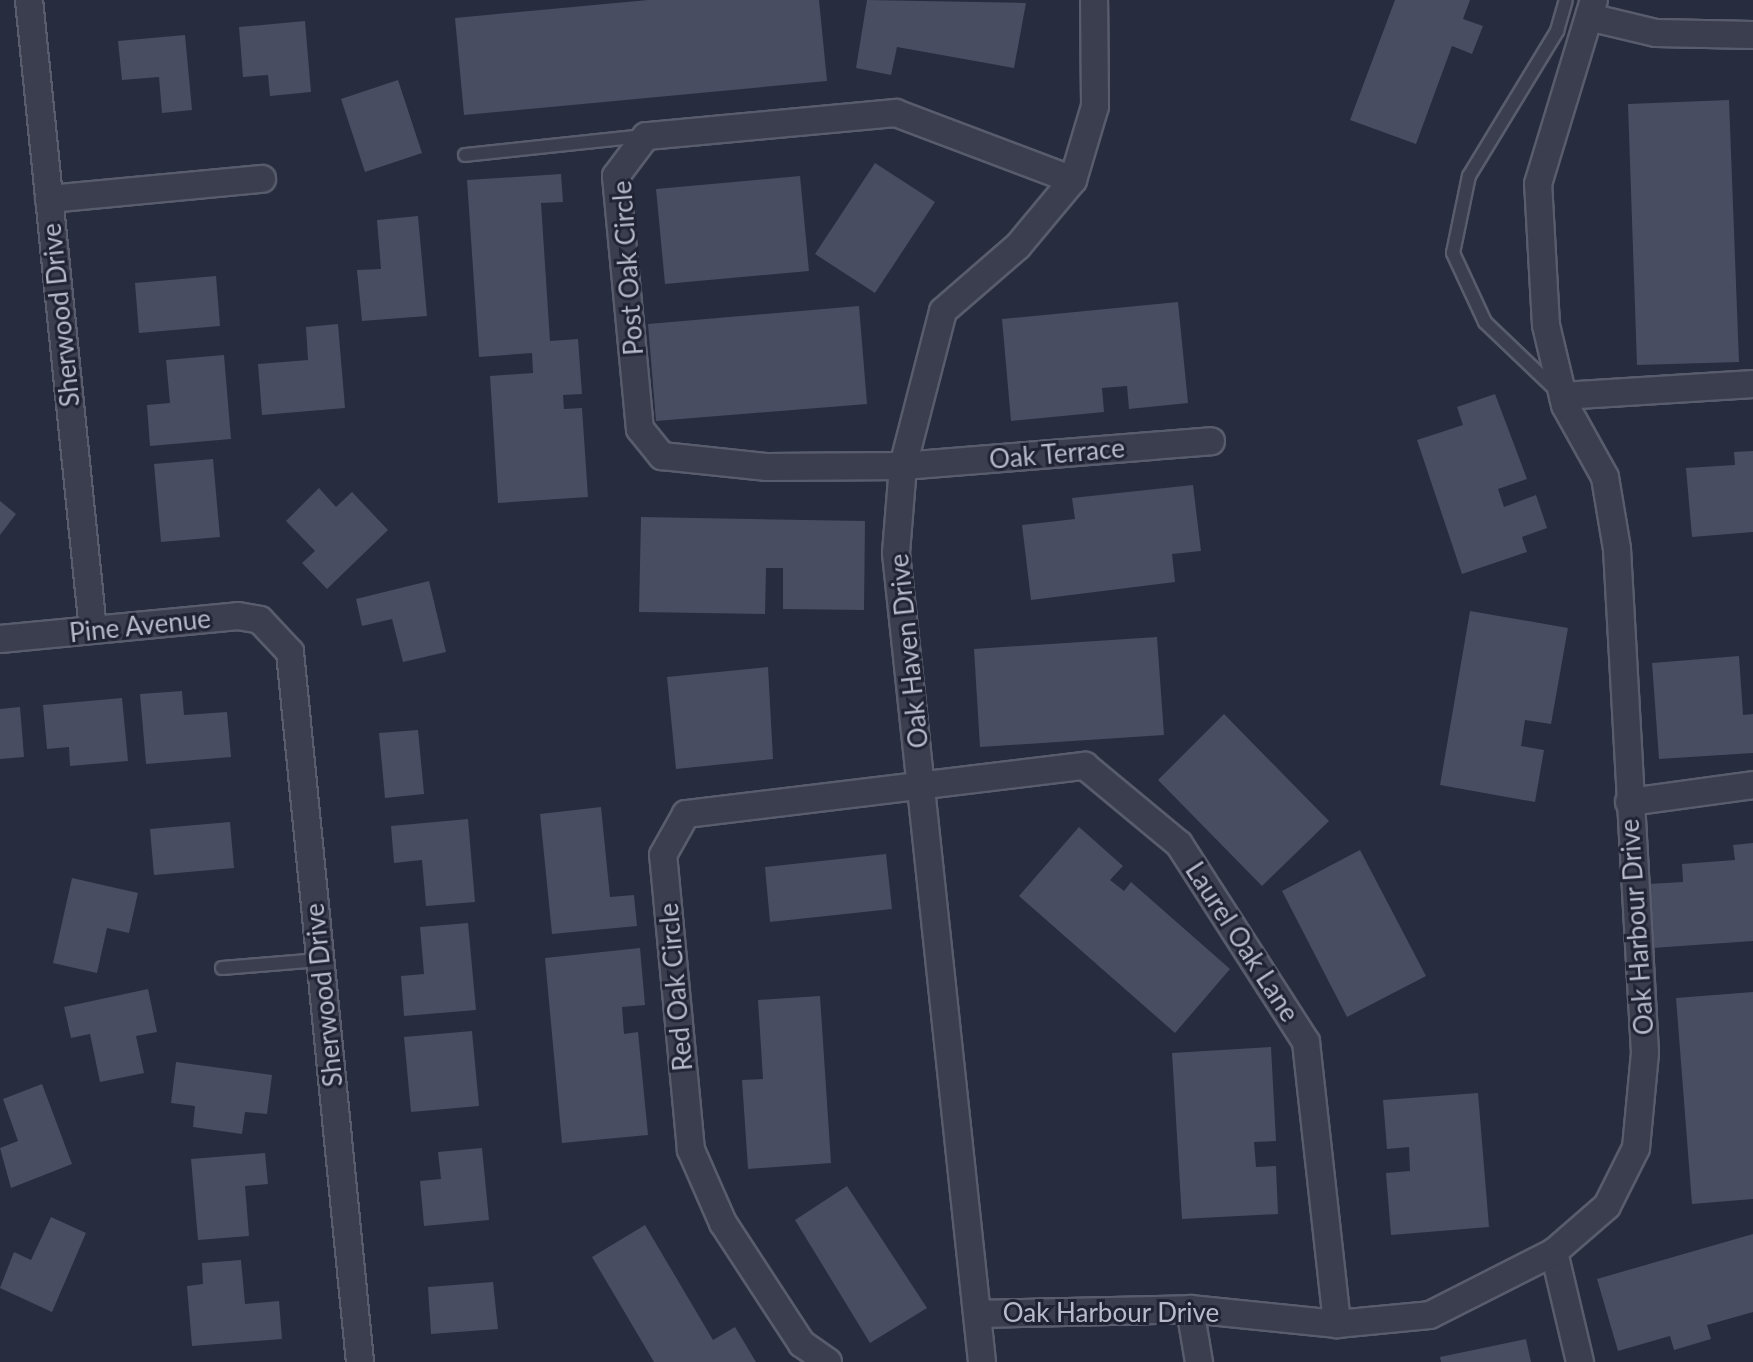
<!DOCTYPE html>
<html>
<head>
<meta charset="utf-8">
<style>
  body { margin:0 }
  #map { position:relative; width:1753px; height:1362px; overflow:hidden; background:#272c3e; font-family:Lato,sans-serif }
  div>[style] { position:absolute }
  .building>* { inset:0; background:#484d62 }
  .roads { filter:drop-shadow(2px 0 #585c6c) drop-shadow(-2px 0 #585c6c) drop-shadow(0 2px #585c6c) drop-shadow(0 -2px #585c6c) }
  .service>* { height:12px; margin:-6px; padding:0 6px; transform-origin:6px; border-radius:6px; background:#3b3e4e }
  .minor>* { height:26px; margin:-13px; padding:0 13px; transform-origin:13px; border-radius:13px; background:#3b3e4e }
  span { translate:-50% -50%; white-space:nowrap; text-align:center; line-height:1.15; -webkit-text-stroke:6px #1f2333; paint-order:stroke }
  .street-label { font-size:26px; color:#b7bac9 }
</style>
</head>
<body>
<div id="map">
  <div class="building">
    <div style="clip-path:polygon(648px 0,819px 0,827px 81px,464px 115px,455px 18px)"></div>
    <div style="clip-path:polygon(867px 0,1026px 3px,1014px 68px,897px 47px,891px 75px,856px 68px)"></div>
    <div style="clip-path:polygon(1395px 0,1470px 0,1463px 19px,1483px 26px,1472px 54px,1452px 46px,1416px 144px,1350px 120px)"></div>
    <div style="clip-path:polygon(305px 21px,311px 92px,270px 96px,268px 75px,243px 77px,239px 27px)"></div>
    <div style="clip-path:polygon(185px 35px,192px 110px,162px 113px,159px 77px,122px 80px,118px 41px)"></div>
    <div style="clip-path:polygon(398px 80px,422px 153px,365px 172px,341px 99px)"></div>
    <div style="clip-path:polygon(1729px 100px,1739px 362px,1637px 365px,1628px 104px)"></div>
    <div style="clip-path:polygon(875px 163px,935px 202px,875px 293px,815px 254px)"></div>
    <div style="clip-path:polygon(561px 174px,563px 202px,541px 203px,550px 341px,578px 339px,582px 394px,563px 395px,564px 409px,582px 408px,588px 497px,498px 503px,490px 376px,533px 373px,532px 353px,479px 357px,467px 180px)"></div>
    <div style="clip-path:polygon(800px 176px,809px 271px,665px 284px,656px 189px)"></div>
    <div style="clip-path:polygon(418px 216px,427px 316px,362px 321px,357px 270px,381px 269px,377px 220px)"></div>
    <div style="clip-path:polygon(216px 276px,220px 326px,139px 333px,135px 283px)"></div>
    <div style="clip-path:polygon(1178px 302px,1188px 403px,1129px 409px,1127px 386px,1102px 388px,1104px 412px,1011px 421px,1002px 319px)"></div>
    <div style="clip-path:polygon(859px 306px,867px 404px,656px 421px,648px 324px)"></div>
    <div style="clip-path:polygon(338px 324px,345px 408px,262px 415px,258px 364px,308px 360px,306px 327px)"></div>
    <div style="clip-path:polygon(224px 355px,231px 439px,150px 446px,147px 405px,170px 403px,166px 360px)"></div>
    <div style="clip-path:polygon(1495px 394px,1527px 479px,1498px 489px,1504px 507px,1536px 495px,1547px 528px,1522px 537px,1527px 552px,1462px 574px,1417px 440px,1463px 425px,1457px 407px)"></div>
    <div style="clip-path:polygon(1753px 451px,1753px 532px,1692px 537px,1686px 468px,1735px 465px,1734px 452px)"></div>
    <div style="clip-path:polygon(213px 459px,220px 537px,161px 542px,154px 464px)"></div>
    <div style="clip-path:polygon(1193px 485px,1201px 551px,1172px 554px,1175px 582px,1031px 600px,1022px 525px,1075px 519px,1072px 498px)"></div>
    <div style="clip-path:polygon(319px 488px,336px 507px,352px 492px,388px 530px,327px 589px,302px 563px,315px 551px,286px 521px)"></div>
    <div style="clip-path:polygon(0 501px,16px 514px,0 535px)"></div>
    <div style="clip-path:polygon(641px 517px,865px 521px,864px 610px,783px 609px,783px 568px,766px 568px,765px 614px,639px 612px)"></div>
    <div style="clip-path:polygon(429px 581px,446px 652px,403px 662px,392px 619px,362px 626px,356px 599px)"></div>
    <div style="clip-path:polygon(1470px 611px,1568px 628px,1551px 724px,1525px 720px,1521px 746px,1544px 750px,1535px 802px,1440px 785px)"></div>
    <div style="clip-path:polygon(1157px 637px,1164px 735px,980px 747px,974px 649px)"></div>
    <div style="clip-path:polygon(1739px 656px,1743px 715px,1753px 714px,1753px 753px,1659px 759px,1652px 663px)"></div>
    <div style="clip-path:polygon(768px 667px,773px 759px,676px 769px,667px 677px)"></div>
    <div style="clip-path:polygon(182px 691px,184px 715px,227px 712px,231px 757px,146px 764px,140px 694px)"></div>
    <div style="clip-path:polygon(122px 698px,128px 761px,70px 766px,69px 747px,47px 749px,43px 705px)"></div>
    <div style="clip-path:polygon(20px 707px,24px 757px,0 759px,0 709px)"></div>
    <div style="clip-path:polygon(1224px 714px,1329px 821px,1262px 886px,1158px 780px)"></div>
    <div style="clip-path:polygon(418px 730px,424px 794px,385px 798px,379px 733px)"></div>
    <div style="clip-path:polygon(601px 807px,610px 897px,634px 895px,637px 926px,552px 934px,540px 814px)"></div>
    <div style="clip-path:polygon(468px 819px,475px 902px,426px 906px,422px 860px,394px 863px,391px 826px)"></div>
    <div style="clip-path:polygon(230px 822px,234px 868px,154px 875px,150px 829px)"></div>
    <div style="clip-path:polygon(1079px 827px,1123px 866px,1110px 880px,1124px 891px,1131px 882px,1230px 969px,1175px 1033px,1019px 896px)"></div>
    <div style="clip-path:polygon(1753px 843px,1753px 941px,1652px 948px,1648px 884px,1683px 882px,1682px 864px,1735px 860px,1733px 845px)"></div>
    <div style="clip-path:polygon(1360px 850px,1426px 976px,1347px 1017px,1282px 891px)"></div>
    <div style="clip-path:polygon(886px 854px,892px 909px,770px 922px,765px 867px)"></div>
    <div style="clip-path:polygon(72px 878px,138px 893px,129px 933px,107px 928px,97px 973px,53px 963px)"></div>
    <div style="clip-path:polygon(468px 923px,476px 1010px,404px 1016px,401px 976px,424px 974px,420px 927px)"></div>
    <div style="clip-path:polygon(640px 948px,645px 1005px,622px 1007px,624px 1034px,638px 1032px,648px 1135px,562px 1143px,545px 958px)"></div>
    <div style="clip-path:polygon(148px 989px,157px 1032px,136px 1036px,144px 1073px,100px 1082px,90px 1034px,71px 1038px,64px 1007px)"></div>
    <div style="clip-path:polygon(1753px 992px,1753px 1199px,1692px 1204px,1676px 998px)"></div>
    <div style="clip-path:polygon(820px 996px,831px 1163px,748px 1169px,742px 1080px,763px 1079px,758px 1000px)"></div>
    <div style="clip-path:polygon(472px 1031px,479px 1106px,411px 1112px,404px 1037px)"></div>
    <div style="clip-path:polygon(1271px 1047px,1276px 1141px,1254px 1142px,1256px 1167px,1276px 1166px,1278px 1214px,1182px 1219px,1172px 1053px)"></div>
    <div style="clip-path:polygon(176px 1062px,272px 1075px,267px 1114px,245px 1112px,242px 1134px,193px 1127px,195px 1106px,171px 1103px)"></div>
    <div style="clip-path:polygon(42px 1084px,72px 1164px,11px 1188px,0 1148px,18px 1141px,3px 1099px)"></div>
    <div style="clip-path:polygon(1478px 1093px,1489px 1227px,1391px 1235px,1386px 1173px,1410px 1171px,1409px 1147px,1387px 1149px,1383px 1100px)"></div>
    <div style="clip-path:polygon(482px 1148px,489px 1220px,424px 1226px,420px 1181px,441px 1179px,438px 1152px)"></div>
    <div style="clip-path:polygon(265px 1153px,268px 1184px,245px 1186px,249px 1236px,198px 1240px,191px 1159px)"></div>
    <div style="clip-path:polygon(847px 1186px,927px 1308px,870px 1343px,795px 1220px)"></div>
    <div style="clip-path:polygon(51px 1217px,86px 1233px,52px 1312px,0 1288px,14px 1252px,31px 1260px)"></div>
    <div style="clip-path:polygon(645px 1225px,713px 1340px,735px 1327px,756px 1362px,654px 1362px,592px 1257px)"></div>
    <div style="clip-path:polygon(1753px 1234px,1753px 1312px,1707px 1325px,1711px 1339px,1674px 1350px,1670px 1336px,1618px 1351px,1597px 1279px)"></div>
    <div style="clip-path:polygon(241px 1260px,245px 1304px,279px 1301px,282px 1339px,192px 1346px,187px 1286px,203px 1284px,202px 1263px)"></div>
    <div style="clip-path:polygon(493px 1282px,498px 1329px,431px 1334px,428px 1287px)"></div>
    <div style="clip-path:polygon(1526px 1339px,1531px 1362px,1441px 1362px,1440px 1357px)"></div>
  </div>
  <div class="roads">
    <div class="service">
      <div style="left:465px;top:155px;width:179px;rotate:-6.1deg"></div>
      <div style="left:1555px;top:389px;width:97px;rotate:-136.3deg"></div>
      <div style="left:1485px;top:322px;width:76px;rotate:-114.9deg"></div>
      <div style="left:1453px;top:253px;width:79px;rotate:-78.3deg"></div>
      <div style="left:1469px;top:176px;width:170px;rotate:-58.7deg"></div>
      <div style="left:1557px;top:31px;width:32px;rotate:-74deg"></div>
      <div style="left:222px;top:968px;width:98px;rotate:-4.7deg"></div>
    </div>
    <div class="minor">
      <div style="left:29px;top:0;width:633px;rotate:84.2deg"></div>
      <div style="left:1593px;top:18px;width:65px;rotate:13.4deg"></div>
      <div style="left:1656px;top:33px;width:97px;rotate:1.2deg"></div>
      <div style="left:1073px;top:180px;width:189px;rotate:-159.3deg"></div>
      <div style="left:896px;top:113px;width:251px;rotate:174.7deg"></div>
      <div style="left:646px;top:136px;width:50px;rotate:126.9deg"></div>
      <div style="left:616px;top:176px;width:254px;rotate:84.6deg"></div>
      <div style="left:640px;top:429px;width:35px;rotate:51deg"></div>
      <div style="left:662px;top:456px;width:106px;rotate:6deg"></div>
      <div style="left:767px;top:467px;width:136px;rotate:-0.4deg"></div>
      <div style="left:903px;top:466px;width:309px;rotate:-4.6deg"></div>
      <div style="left:49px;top:199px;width:214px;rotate:-5.4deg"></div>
      <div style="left:1563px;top:396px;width:190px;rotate:-3.6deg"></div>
      <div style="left:0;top:639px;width:239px;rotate:-5.5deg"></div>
      <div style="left:238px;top:616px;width:22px;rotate:10deg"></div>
      <div style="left:260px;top:620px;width:44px;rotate:46.8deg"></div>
      <div style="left:290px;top:652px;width:713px;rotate:84.37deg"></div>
      <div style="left:1629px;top:802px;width:125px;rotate:-7.8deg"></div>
      <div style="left:1554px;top:1252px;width:113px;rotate:76.7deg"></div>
      <div style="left:1190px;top:1309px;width:54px;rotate:80.4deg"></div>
      <div style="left:977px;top:1314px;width:213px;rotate:-1.3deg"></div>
      <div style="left:1190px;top:1309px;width:148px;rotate:5.8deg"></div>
      <div style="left:1337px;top:1324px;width:93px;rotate:-5.5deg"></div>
      <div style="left:1430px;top:1315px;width:139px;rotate:-26.9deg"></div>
      <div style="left:1554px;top:1252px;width:70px;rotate:-41deg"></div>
      <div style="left:1607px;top:1206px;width:65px;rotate:-63.4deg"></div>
      <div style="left:1636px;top:1148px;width:95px;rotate:-84.6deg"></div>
      <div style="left:1645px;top:1053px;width:505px;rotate:-93.18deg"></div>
      <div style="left:1617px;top:549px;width:73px;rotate:-99.5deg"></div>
      <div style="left:1605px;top:477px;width:82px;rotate:-119.1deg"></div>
      <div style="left:1565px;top:405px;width:82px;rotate:-103.4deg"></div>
      <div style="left:1546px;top:325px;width:141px;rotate:-93.2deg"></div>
      <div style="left:1538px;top:184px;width:192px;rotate:-73.1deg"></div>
      <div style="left:828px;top:1362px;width:32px;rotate:-145deg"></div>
      <div style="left:802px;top:1344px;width:145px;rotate:-123.1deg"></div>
      <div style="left:723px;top:1223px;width:80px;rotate:-113.7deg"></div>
      <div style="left:691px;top:1150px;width:296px;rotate:-95.4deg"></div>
      <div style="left:663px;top:855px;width:47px;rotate:-60.7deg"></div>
      <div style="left:686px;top:814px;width:402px;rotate:-6.9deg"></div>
      <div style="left:1085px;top:766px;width:122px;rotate:39.7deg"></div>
      <div style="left:1179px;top:844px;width:235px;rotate:57.3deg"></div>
      <div style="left:1306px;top:1042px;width:284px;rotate:83.7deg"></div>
      <div style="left:982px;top:1362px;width:814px;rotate:-96.07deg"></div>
      <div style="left:896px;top:553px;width:87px;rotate:-85.4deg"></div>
      <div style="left:903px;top:466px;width:160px;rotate:-75.5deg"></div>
      <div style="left:943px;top:311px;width:99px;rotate:-40.9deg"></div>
      <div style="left:1018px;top:246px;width:86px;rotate:-50.2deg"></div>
      <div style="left:1073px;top:180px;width:77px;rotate:-73.4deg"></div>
      <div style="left:1095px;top:106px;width:106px;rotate:-90.5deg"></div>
    </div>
  </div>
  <div class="street-label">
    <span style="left:628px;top:268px;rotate:-94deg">Post Oak Circle</span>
    <span style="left:61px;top:315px;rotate:-96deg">Sherwood Drive</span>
    <span style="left:1057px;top:454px;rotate:-5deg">Oak Terrace</span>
    <span style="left:140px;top:626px;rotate:-6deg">Pine Avenue</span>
    <span style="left:909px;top:651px;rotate:-96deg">Oak Haven Drive</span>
    <span style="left:1637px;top:927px;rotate:-94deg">Oak Harbour Drive</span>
    <span style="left:1242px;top:942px;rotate:57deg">Laurel Oak Lane</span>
    <span style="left:676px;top:987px;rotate:-95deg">Red Oak Circle</span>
    <span style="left:324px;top:995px;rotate:-96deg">Sherwood Drive</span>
    <span style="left:1111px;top:1313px">Oak Harbour Drive</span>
  </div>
</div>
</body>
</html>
